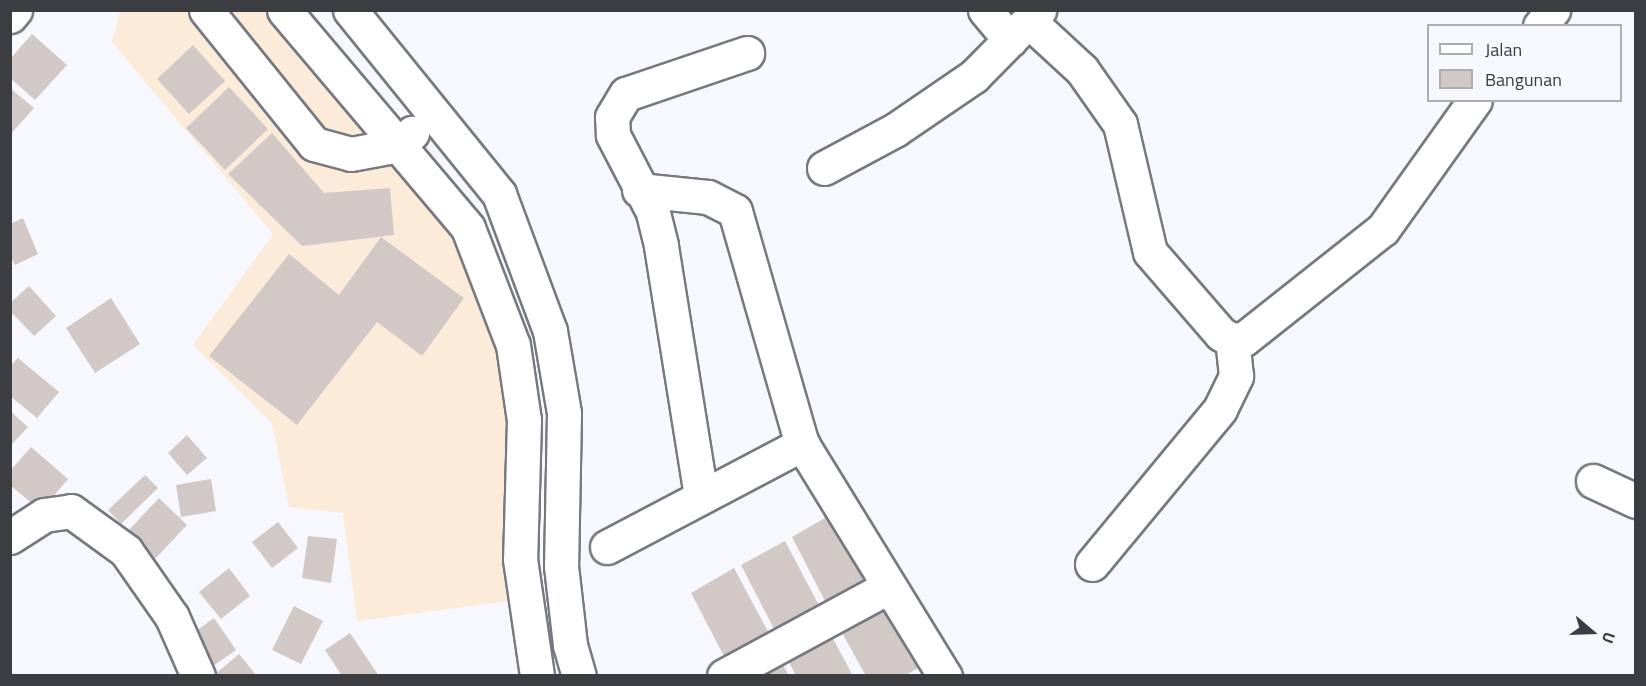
<!DOCTYPE html>
<html>
<head>
<meta charset="utf-8">
<style>
  body { margin:0 }
  #map { position:relative; width:1646px; height:686px; overflow:hidden; background:#f6f8fe; font-family:"Titillium Web",sans-serif }
  div>[style] { position:absolute }
  .commercial>* { inset:0; background:#fcebd9 }
  .building>* { inset:0; background:#d2c9c7 }
  .roads { filter:drop-shadow(2px 0 #767980) drop-shadow(-2px 0 #767980) drop-shadow(0 2px #767980) drop-shadow(0 -2px #767980) }
  .minor>* { height:33px; margin:-16.5px; padding:0 16.5px; transform-origin:16.5px; border-radius:16.5px; background:#fff }
  span { translate:-50% -50%; white-space:nowrap; text-align:center; line-height:1.15; -webkit-text-stroke:4.5px #f6f8fe; paint-order:stroke }
  .frame { position:absolute; inset:0; border:12px solid #3c3d40; pointer-events:none }
  .legend { position:absolute; left:1427px; top:24px; width:195px; height:78px; box-sizing:border-box; background:#f6f8fe; border:2px solid #acadb2; margin:0; padding:8px 10px; list-style:none; font-size:18px; color:#3c3d40 }
  .legend li { display:flex; align-items:center; gap:12px; height:30px }
  .legend b { width:30px; border:2px solid #acadb2 }
  .north { position:absolute; left:1562px; top:602px; width:60px; height:60px; -webkit-text-stroke:4px #f6f8fe; paint-order:stroke; rotate:109deg; font-size:16px; font-weight:700; line-height:24px; text-align:center; color:#3c3d40 }
  .north::after { content:''; display:block; margin:auto; width:21px; height:27px; background:#3c3d40; clip-path:polygon(50% 0,100% 100%,50% 72%,0 100%) }
</style>
</head>
<body>
<div id="map">
  <div class="commercial">
    <div style="clip-path:polygon(120px 11px,269px 11px,465px 230px,507px 380px,508px 601px,357px 621px,343px 513px,289px 507px,272px 423px,193px 345px,273px 234px,112px 42px)"></div>
  </div>
  <div class="building">
    <div style="clip-path:polygon(32px 34px,67px 65px,35px 100px,10px 78px,10px 59px)"></div>
    <div style="clip-path:polygon(193px 45px,225px 81px,189px 114px,157px 79px)"></div>
    <div style="clip-path:polygon(229px 87px,268px 129px,225px 170px,186px 128px)"></div>
    <div style="clip-path:polygon(10px 88px,34px 108px,10px 135px)"></div>
    <div style="clip-path:polygon(272px 133px,324px 193px,390px 188px,394px 235px,302px 246px,228px 174px)"></div>
    <div style="clip-path:polygon(23px 218px,38px 254px,15px 265px,10px 256px,10px 224px)"></div>
    <div style="clip-path:polygon(381px 237px,464px 298px,422px 356px,377px 322px,297px 425px,209px 356px,289px 254px,339px 295px)"></div>
    <div style="clip-path:polygon(29px 286px,56px 316px,34px 336px,10px 311px,10px 303px)"></div>
    <div style="clip-path:polygon(111px 298px,140px 344px,95px 373px,66px 328px)"></div>
    <div style="clip-path:polygon(18px 358px,59px 392px,37px 418px,10px 396px,10px 366px)"></div>
    <div style="clip-path:polygon(10px 411px,28px 427px,10px 446px)"></div>
    <div style="clip-path:polygon(187px 435px,207px 458px,187px 475px,168px 453px)"></div>
    <div style="clip-path:polygon(31px 447px,68px 479px,41px 511px,10px 485px,10px 471px)"></div>
    <div style="clip-path:polygon(145px 475px,158px 488px,121px 524px,108px 510px)"></div>
    <div style="clip-path:polygon(211px 479px,216px 511px,181px 517px,176px 485px)"></div>
    <div style="clip-path:polygon(159px 498px,187px 525px,155px 559px,127px 532px)"></div>
    <div style="clip-path:polygon(830px 515px,868px 582px,827px 605px,792px 537px)"></div>
    <div style="clip-path:polygon(278px 522px,298px 548px,272px 568px,252px 542px)"></div>
    <div style="clip-path:polygon(308px 536px,337px 539px,331px 583px,302px 578px)"></div>
    <div style="clip-path:polygon(785px 541px,821px 609px,776px 633px,741px 565px)"></div>
    <div style="clip-path:polygon(229px 568px,250px 596px,221px 619px,199px 592px)"></div>
    <div style="clip-path:polygon(734px 568px,771px 637px,726px 660px,691px 593px)"></div>
    <div style="clip-path:polygon(294px 606px,323px 621px,301px 664px,272px 650px)"></div>
    <div style="clip-path:polygon(885px 606px,918px 668px,904px 676px,866px 676px,841px 631px)"></div>
    <div style="clip-path:polygon(214px 618px,236px 650px,210px 668px,189px 636px)"></div>
    <div style="clip-path:polygon(350px 633px,379px 676px,342px 676px,325px 650px)"></div>
    <div style="clip-path:polygon(830px 633px,853px 676px,796px 676px,786px 656px)"></div>
    <div style="clip-path:polygon(239px 654px,257px 676px,213px 676px)"></div>
    <div style="clip-path:polygon(780px 659px,789px 676px,749px 676px)"></div>
  </div>
  <div class="roads">
    <div class="minor">
      <div style="left:206px;top:10px;width:172px;rotate:51.1deg"></div>
      <div style="left:314px;top:144px;width:38px;rotate:15deg"></div>
      <div style="left:351px;top:154px;width:49px;rotate:-10.6deg"></div>
      <div style="left:399px;top:145px;width:18px;rotate:-43deg"></div>
      <div style="left:284px;top:10px;width:285px;rotate:49.8deg"></div>
      <div style="left:468px;top:228px;width:125px;rotate:69deg"></div>
      <div style="left:513px;top:345px;width:76px;rotate:81.7deg"></div>
      <div style="left:524px;top:420px;width:139px;rotate:91.6deg"></div>
      <div style="left:520px;top:559px;width:118px;rotate:81.7deg"></div>
      <div style="left:350px;top:10px;width:237px;rotate:51deg"></div>
      <div style="left:499px;top:194px;width:146px;rotate:69.6deg"></div>
      <div style="left:550px;top:331px;width:83px;rotate:80.3deg"></div>
      <div style="left:564px;top:413px;width:153px;rotate:91.1deg"></div>
      <div style="left:561px;top:566px;width:80px;rotate:83.5deg"></div>
      <div style="left:570px;top:645px;width:32px;rotate:74deg"></div>
      <div style="left:985px;top:10px;width:39px;rotate:50deg"></div>
      <div style="left:10px;top:16px;width:8px;rotate:-50deg"></div>
      <div style="left:1030px;top:22px;width:71px;rotate:42.7deg"></div>
      <div style="left:1082px;top:70px;width:66px;rotate:54.9deg"></div>
      <div style="left:1120px;top:124px;width:131px;rotate:76.8deg"></div>
      <div style="left:1150px;top:252px;width:108px;rotate:49.1deg"></div>
      <div style="left:1221px;top:334px;width:13px;rotate:29deg"></div>
      <div style="left:1232px;top:340px;width:12px;rotate:-5deg"></div>
      <div style="left:1244px;top:339px;width:177px;rotate:-38.4deg"></div>
      <div style="left:1383px;top:229px;width:158px;rotate:-54.5deg"></div>
      <div style="left:1540px;top:26px;width:21px;rotate:-51deg"></div>
      <div style="left:824px;top:168px;width:81px;rotate:-28.2deg"></div>
      <div style="left:895px;top:130px;width:96px;rotate:-34.4deg"></div>
      <div style="left:974px;top:76px;width:93px;rotate:-45.4deg"></div>
      <div style="left:639px;top:190px;width:69px;rotate:5.8deg"></div>
      <div style="left:708px;top:197px;width:30px;rotate:27deg"></div>
      <div style="left:735px;top:211px;width:242px;rotate:74deg"></div>
      <div style="left:802px;top:444px;width:273px;rotate:58.4deg"></div>
      <div style="left:1593px;top:481px;width:47px;rotate:24.9deg"></div>
      <div style="left:701px;top:496px;width:254px;rotate:-99.1deg"></div>
      <div style="left:661px;top:245px;width:36px;rotate:-104deg"></div>
      <div style="left:652px;top:210px;width:85px;rotate:-117.5deg"></div>
      <div style="left:613px;top:135px;width:18px;rotate:-93deg"></div>
      <div style="left:612px;top:117px;width:27px;rotate:-59deg"></div>
      <div style="left:626px;top:94px;width:128px;rotate:-18.7deg"></div>
      <div style="left:10px;top:537px;width:40px;rotate:-32.9deg"></div>
      <div style="left:44px;top:515px;width:27px;rotate:-8deg"></div>
      <div style="left:71px;top:511px;width:68px;rotate:36deg"></div>
      <div style="left:126px;top:551px;width:80px;rotate:55.1deg"></div>
      <div style="left:172px;top:617px;width:64px;rotate:66.2deg"></div>
      <div style="left:607px;top:547px;width:221px;rotate:-27.8deg"></div>
      <div style="left:1092px;top:564px;width:201px;rotate:-50.4deg"></div>
      <div style="left:1220px;top:409px;width:37px;rotate:-64deg"></div>
      <div style="left:1236px;top:376px;width:36px;rotate:-96deg"></div>
      <div style="left:724px;top:676px;width:187px;rotate:-28.5deg"></div>
    </div>
  </div>
  <div class="frame"></div>
  <ul class="legend">
  <li><b style="height:8px;background:#fff"></b>Jalan</li>
  <li><b style="height:16px;background:#d2c9c7"></b>Bangunan</li>
  </ul>
  <div class="north">U</div>
</div>
</body>
</html>
